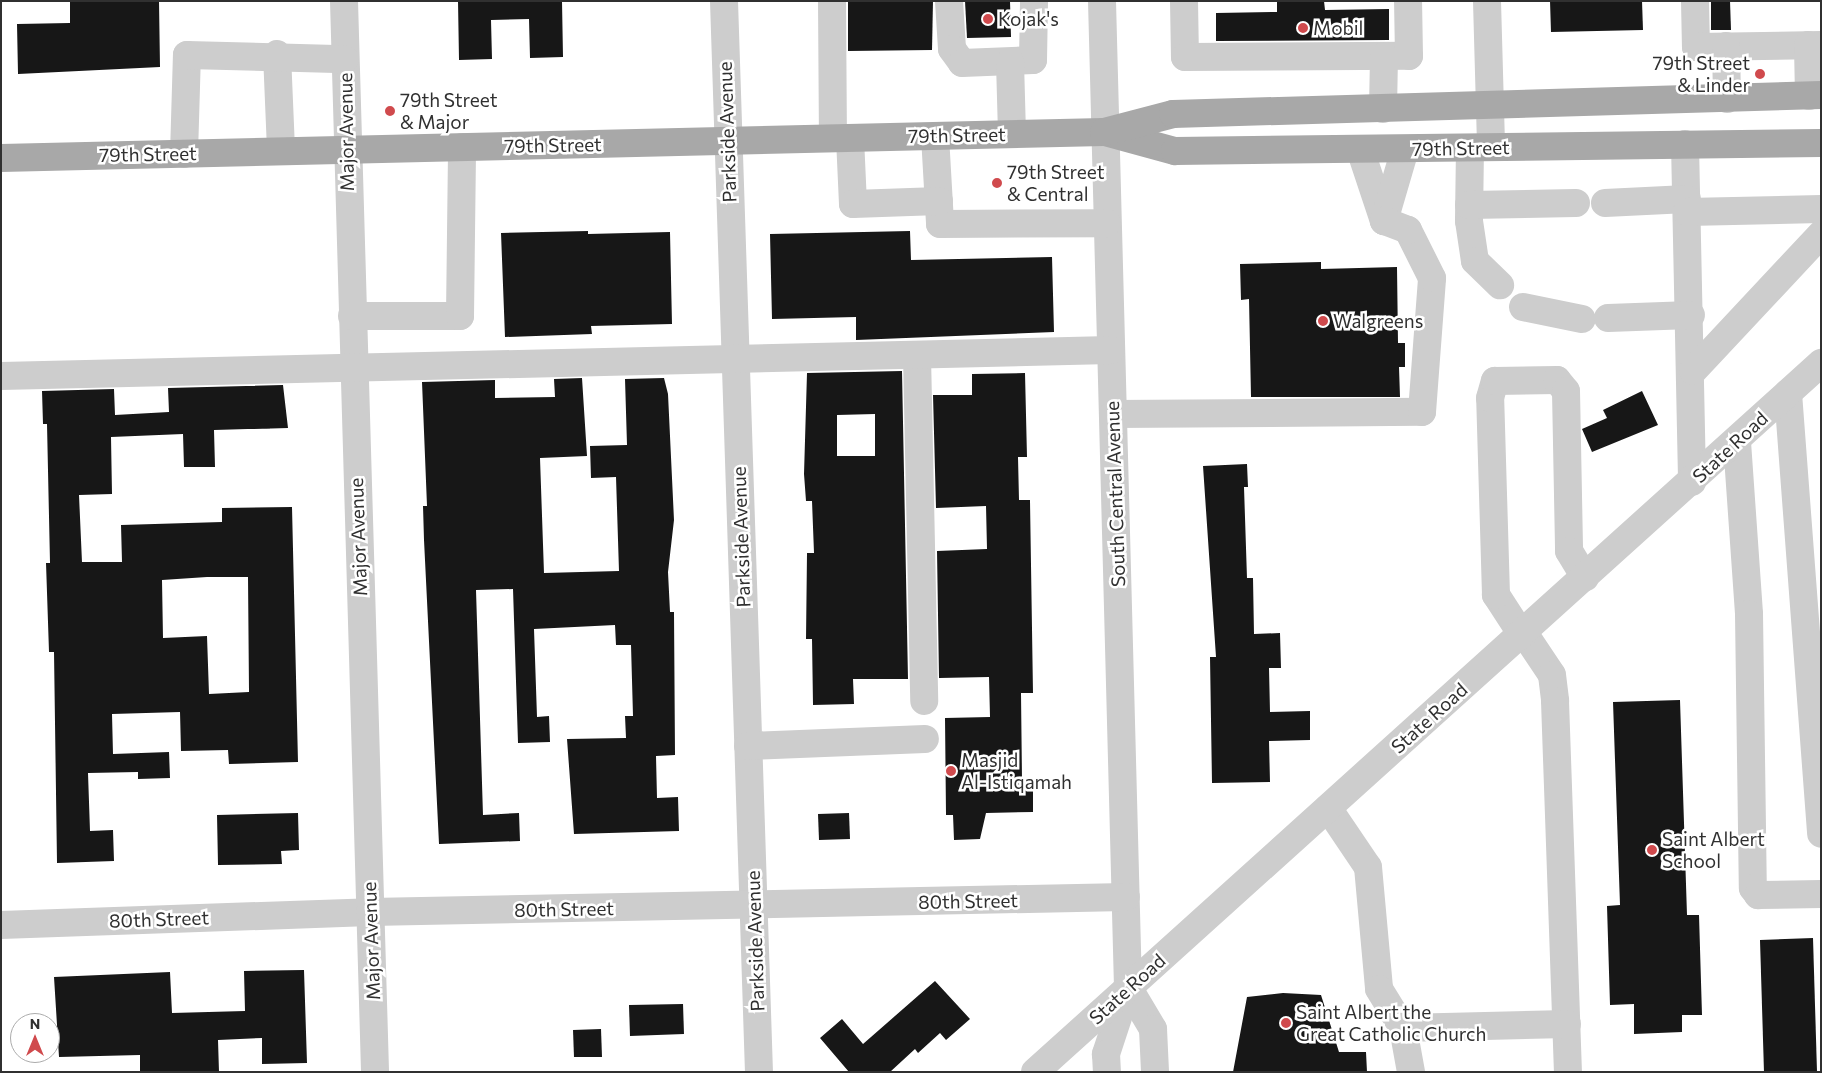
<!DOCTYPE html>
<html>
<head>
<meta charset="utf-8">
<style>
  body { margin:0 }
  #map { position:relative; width:1822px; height:1073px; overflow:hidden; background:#fff; font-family:Commissioner,sans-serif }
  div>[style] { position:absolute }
  .building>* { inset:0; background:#171717 }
  .minor>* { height:28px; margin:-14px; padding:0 14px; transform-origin:14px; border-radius:14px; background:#cdcdcd }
  .major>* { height:28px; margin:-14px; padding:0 14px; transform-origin:14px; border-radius:14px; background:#a8a8a8 }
  .dots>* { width:14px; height:14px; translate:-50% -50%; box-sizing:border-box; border:2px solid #fff; border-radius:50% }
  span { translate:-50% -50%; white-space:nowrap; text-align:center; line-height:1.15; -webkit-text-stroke:5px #fff; paint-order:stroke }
  .poi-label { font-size:19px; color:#303030 }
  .left { translate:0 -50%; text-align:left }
  .right { translate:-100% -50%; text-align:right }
  .street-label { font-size:19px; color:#303030 }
  .frame { position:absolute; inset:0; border:2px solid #303030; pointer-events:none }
  .north { position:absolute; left:10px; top:1013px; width:50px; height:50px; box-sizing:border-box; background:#fff; border:1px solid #acacac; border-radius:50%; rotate:0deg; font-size:14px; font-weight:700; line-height:20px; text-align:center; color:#303030 }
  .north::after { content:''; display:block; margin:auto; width:18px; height:22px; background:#d04a4d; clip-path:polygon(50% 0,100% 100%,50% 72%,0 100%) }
</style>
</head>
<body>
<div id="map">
  <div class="building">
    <div style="clip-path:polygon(70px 1px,159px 1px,160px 67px,18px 74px,17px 24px,70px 23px)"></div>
    <div style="clip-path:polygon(458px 1px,562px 1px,563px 57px,530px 58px,529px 19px,491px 20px,492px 59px,459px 60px)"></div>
    <div style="clip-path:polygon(848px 1px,933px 1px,932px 50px,848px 51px)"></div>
    <div style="clip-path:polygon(965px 1px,1010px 1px,1011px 37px,967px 38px)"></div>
    <div style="clip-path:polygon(1277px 1px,1324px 1px,1325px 10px,1389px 9px,1389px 40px,1216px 41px,1216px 13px,1277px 12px)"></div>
    <div style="clip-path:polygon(1550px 1px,1642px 1px,1643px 30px,1551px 32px)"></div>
    <div style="clip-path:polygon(1711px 1px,1730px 1px,1731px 30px,1711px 30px)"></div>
    <div style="clip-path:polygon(588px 231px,588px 234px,670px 232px,672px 324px,591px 326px,592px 334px,505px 337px,501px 233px)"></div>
    <div style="clip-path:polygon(910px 231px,911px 260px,1052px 257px,1054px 332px,856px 340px,856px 317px,772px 319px,770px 234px)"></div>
    <div style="clip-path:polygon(1321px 262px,1321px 269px,1397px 267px,1398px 343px,1405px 343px,1405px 367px,1399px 367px,1400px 397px,1251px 397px,1249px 299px,1241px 300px,1240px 264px)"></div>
    <div style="clip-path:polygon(evenodd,902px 371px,908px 679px,853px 679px,854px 704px,813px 705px,812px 639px,806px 639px,807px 553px,814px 553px,812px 501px,806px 501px,804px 474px,807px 373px,902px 371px,875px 414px,875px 456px,837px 456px,837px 415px,875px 414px)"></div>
    <div style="clip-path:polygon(1025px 373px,1027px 457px,1018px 457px,1019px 500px,1030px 500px,1033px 693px,1021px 693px,1022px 779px,1033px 778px,1033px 812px,986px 813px,980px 839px,954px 840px,953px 815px,946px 815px,945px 718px,990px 717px,989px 677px,939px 678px,937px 551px,987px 549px,986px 506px,936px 508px,933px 395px,972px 395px,972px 374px)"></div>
    <div style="clip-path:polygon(582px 378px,587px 456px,540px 458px,544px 573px,619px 571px,616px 477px,591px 478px,590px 446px,627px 445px,625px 379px,664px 378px,668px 394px,674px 520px,668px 572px,670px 612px,674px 612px,675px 755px,656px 756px,657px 798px,678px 797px,679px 831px,574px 834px,567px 739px,626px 738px,625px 716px,633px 716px,631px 645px,616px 645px,615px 625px,534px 629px,537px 717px,549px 716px,550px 742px,518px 743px,513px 589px,476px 590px,483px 815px,519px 813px,520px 841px,439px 844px,424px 540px,423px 506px,427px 506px,422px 382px,495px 380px,495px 398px,555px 397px,554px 379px)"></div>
    <div style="clip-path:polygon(evenodd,283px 385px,288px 428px,214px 430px,215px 467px,184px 467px,183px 434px,111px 437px,112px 494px,79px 495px,82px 562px,122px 562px,121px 525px,222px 522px,222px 508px,292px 507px,298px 762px,229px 764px,228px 750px,181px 751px,180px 712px,112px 714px,113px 754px,169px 752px,170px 778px,138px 779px,138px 772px,88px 773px,90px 831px,113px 830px,114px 861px,57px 863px,54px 652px,49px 652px,46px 563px,50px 563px,47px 424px,43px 424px,42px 391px,114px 389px,115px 415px,169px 412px,168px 388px,283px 385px,207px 577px,248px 577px,249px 692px,209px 694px,207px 636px,163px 638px,162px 580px,207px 577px)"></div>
    <div style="clip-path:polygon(1642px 391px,1658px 425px,1592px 452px,1582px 429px,1607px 418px,1603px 410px)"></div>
    <div style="clip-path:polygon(1247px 464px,1248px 487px,1244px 487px,1247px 578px,1253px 578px,1254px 634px,1280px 633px,1281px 668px,1269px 668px,1270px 712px,1310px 711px,1310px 740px,1269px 741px,1270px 782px,1212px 783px,1210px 657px,1216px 657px,1203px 466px)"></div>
    <div style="clip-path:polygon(1680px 700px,1687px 915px,1699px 915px,1702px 1015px,1682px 1015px,1682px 1032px,1634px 1034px,1634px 1004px,1610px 1005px,1607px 906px,1620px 905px,1613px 702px)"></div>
    <div style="clip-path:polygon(298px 813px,299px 850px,281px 851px,282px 864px,218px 865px,217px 815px)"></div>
    <div style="clip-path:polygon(849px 813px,850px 839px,819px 840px,818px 814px)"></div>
    <div style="clip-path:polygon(1813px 938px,1817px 1072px,1764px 1072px,1760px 940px)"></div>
    <div style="clip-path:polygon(304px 970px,307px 1063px,262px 1064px,262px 1038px,218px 1040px,219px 1072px,140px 1072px,140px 1055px,59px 1057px,54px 977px,170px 972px,172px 1013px,245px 1011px,244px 971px)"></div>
    <div style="clip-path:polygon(935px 981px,970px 1019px,946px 1040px,940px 1033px,918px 1053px,915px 1049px,890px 1072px,849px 1072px,820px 1038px,842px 1019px,863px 1044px)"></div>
    <div style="clip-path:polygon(1283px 993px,1321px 995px,1339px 1052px,1366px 1052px,1367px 1072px,1233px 1072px,1247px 997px)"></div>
    <div style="clip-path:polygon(683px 1004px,684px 1034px,630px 1036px,629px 1005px)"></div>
    <div style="clip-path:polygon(601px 1029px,602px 1057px,574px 1057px,573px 1030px)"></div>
  </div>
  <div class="minor">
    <div style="left:344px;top:1px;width:1071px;rotate:88.34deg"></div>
    <div style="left:724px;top:1px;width:1072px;rotate:88.13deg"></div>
    <div style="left:832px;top:1px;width:137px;rotate:89.6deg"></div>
    <div style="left:949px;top:1px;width:48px;rotate:86.4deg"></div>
    <div style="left:952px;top:49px;width:17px;rotate:54deg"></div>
    <div style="left:962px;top:63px;width:71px;rotate:-2.4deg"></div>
    <div style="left:1033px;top:60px;width:59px;rotate:-89deg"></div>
    <div style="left:1102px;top:1px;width:986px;rotate:88.49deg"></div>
    <div style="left:1128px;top:987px;width:71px;rotate:108.2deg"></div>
    <div style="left:1106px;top:1054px;width:18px;rotate:87deg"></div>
    <div style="left:1184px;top:1px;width:56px;rotate:89deg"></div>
    <div style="left:1185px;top:57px;width:224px;rotate:-0.3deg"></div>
    <div style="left:1409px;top:56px;width:55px;rotate:-91deg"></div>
    <div style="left:1487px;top:1px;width:146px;rotate:88.4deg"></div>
    <div style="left:1695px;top:1px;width:46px;rotate:88.8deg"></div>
    <div style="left:1696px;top:47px;width:125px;rotate:-0.9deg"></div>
    <div style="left:1808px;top:45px;width:51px;rotate:88.9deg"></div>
    <div style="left:1726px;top:46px;width:53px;rotate:88.9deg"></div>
    <div style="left:277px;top:54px;width:97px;rotate:87.6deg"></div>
    <div style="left:1010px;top:62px;width:72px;rotate:88.4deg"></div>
    <div style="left:1383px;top:109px;width:53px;rotate:-88.9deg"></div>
    <div style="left:935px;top:136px;width:88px;rotate:86.7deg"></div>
    <div style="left:940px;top:224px;width:167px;rotate:-0.3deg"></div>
    <div style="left:850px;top:138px;width:66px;rotate:87.4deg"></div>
    <div style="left:853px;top:204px;width:86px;rotate:-2deg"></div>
    <div style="left:1685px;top:144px;width:338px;rotate:88.8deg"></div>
    <div style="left:1470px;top:148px;width:73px;rotate:90.8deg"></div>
    <div style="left:1469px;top:221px;width:40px;rotate:81.5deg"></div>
    <div style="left:1475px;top:261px;width:35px;rotate:44deg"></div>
    <div style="left:1360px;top:149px;width:76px;rotate:71.6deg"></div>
    <div style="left:1384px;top:221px;width:75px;rotate:-73.7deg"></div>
    <div style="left:184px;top:154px;width:99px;rotate:-88.3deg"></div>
    <div style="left:187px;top:55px;width:158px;rotate:1.5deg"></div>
    <div style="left:1605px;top:203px;width:82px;rotate:-2.8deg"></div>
    <div style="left:1469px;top:205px;width:107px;rotate:-1.1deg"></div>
    <div style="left:1687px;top:212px;width:134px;rotate:-1.3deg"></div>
    <div style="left:1523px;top:307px;width:60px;rotate:11.5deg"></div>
    <div style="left:352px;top:316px;width:108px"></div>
    <div style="left:460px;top:316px;width:169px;rotate:-89.3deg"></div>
    <div style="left:1608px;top:318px;width:83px;rotate:-2.1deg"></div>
    <div style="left:917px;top:355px;width:346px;rotate:88.8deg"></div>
    <div style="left:1693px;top:371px;width:187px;rotate:-46.9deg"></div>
    <div style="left:1px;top:376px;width:1110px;rotate:-1.34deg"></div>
    <div style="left:1788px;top:393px;width:442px;rotate:85.7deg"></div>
    <div style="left:1113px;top:414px;width:309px;rotate:-0.4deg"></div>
    <div style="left:1422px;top:412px;width:134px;rotate:-85.7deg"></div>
    <div style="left:1432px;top:278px;width:54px;rotate:-116.6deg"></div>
    <div style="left:1408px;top:230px;width:26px;rotate:-159deg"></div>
    <div style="left:1737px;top:442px;width:172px;rotate:86deg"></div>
    <div style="left:1749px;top:614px;width:274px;rotate:89.2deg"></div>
    <div style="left:1753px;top:888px;width:9px;rotate:54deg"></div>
    <div style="left:1758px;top:895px;width:63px;rotate:-0.9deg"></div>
    <div style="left:1524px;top:633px;width:50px;rotate:56.3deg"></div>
    <div style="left:1552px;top:675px;width:26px;rotate:83deg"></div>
    <div style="left:1555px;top:701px;width:371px;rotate:88deg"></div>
    <div style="left:1522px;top:635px;width:48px;rotate:-123deg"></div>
    <div style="left:1496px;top:595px;width:197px;rotate:-91.7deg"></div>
    <div style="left:1490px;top:398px;width:18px;rotate:-74deg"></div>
    <div style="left:1495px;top:381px;width:62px;rotate:-0.9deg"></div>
    <div style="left:1557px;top:380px;width:14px;rotate:51deg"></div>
    <div style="left:1566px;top:391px;width:160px;rotate:88.9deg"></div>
    <div style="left:1569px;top:551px;width:31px;rotate:59deg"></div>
    <div style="left:748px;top:746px;width:177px;rotate:-2.3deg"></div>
    <div style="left:1328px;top:808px;width:71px;rotate:55.9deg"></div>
    <div style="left:1368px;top:867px;width:122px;rotate:84.8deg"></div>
    <div style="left:1379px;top:989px;width:46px;rotate:58.4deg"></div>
    <div style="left:1403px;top:1028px;width:164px;rotate:-1.4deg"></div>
    <div style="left:1px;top:925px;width:369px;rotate:-2deg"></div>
    <div style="left:370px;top:912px;width:756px;rotate:-1.14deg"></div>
    <div style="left:1128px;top:987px;width:49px;rotate:59.2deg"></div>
    <div style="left:1153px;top:1029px;width:43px;rotate:87.3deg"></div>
    <div style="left:1403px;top:1028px;width:45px;rotate:79.7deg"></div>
    <div style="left:1035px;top:1072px;width:1059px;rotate:-42.05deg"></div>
  </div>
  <div class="major">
    <div style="left:1105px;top:132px;width:73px;rotate:15.2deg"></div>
    <div style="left:1175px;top:151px;width:646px;rotate:-0.71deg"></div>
    <div style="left:1px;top:158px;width:1103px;rotate:-1.35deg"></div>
    <div style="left:1104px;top:132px;width:71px;rotate:-14.6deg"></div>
    <div style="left:1173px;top:114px;width:648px;rotate:-1.68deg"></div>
  </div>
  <div class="dots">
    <div style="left:988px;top:19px;background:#d04a4d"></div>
    <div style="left:1303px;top:28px;background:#d04a4d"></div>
    <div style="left:1760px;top:74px;background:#d04a4d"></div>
    <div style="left:390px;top:111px;background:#d04a4d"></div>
    <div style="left:997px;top:183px;background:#d04a4d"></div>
    <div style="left:1323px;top:321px;background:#d04a4d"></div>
    <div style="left:951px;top:771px;background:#d04a4d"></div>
    <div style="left:1652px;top:850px;background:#d04a4d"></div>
    <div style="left:1286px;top:1023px;background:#d04a4d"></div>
  </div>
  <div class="poi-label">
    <span class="left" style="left:998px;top:19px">Kojak's</span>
    <span class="left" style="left:1313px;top:28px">Mobil</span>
    <span class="right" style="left:1750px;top:74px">79th Street<br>&amp; Linder</span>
    <span class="left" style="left:400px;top:111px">79th Street<br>&amp; Major</span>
    <span class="left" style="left:1007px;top:183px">79th Street<br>&amp; Central</span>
    <span class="left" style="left:1333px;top:321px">Walgreens</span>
    <span class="left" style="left:961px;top:771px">Masjid<br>Al-Istiqamah</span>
    <span class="left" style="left:1662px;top:850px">Saint Albert<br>School</span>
    <span class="left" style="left:1296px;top:1023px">Saint Albert the<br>Great Catholic Church</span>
  </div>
  <div class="street-label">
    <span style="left:346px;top:132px;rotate:-91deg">Major Avenue</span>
    <span style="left:727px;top:132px;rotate:-92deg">Parkside Avenue</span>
    <span style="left:957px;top:135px;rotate:-1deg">79th Street</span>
    <span style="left:553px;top:145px;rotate:-1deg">79th Street</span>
    <span style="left:1461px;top:148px;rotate:-1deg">79th Street</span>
    <span style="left:148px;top:154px;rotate:-1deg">79th Street</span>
    <span style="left:1730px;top:447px;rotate:-43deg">State Road</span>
    <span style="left:1115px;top:494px;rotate:-92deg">South Central Avenue</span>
    <span style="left:358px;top:537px;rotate:-92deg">Major Avenue</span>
    <span style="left:741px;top:537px;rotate:-92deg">Parkside Avenue</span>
    <span style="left:1429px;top:718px;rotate:-42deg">State Road</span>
    <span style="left:968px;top:901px;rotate:-1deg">80th Street</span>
    <span style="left:564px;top:909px;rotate:-1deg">80th Street</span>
    <span style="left:159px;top:919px;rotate:-2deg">80th Street</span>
    <span style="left:371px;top:941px;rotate:-92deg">Major Avenue</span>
    <span style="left:755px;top:941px;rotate:-92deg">Parkside Avenue</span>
    <span style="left:1127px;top:989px;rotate:-42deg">State Road</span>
  </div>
  <div class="frame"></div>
  <div class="north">N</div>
</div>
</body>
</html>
